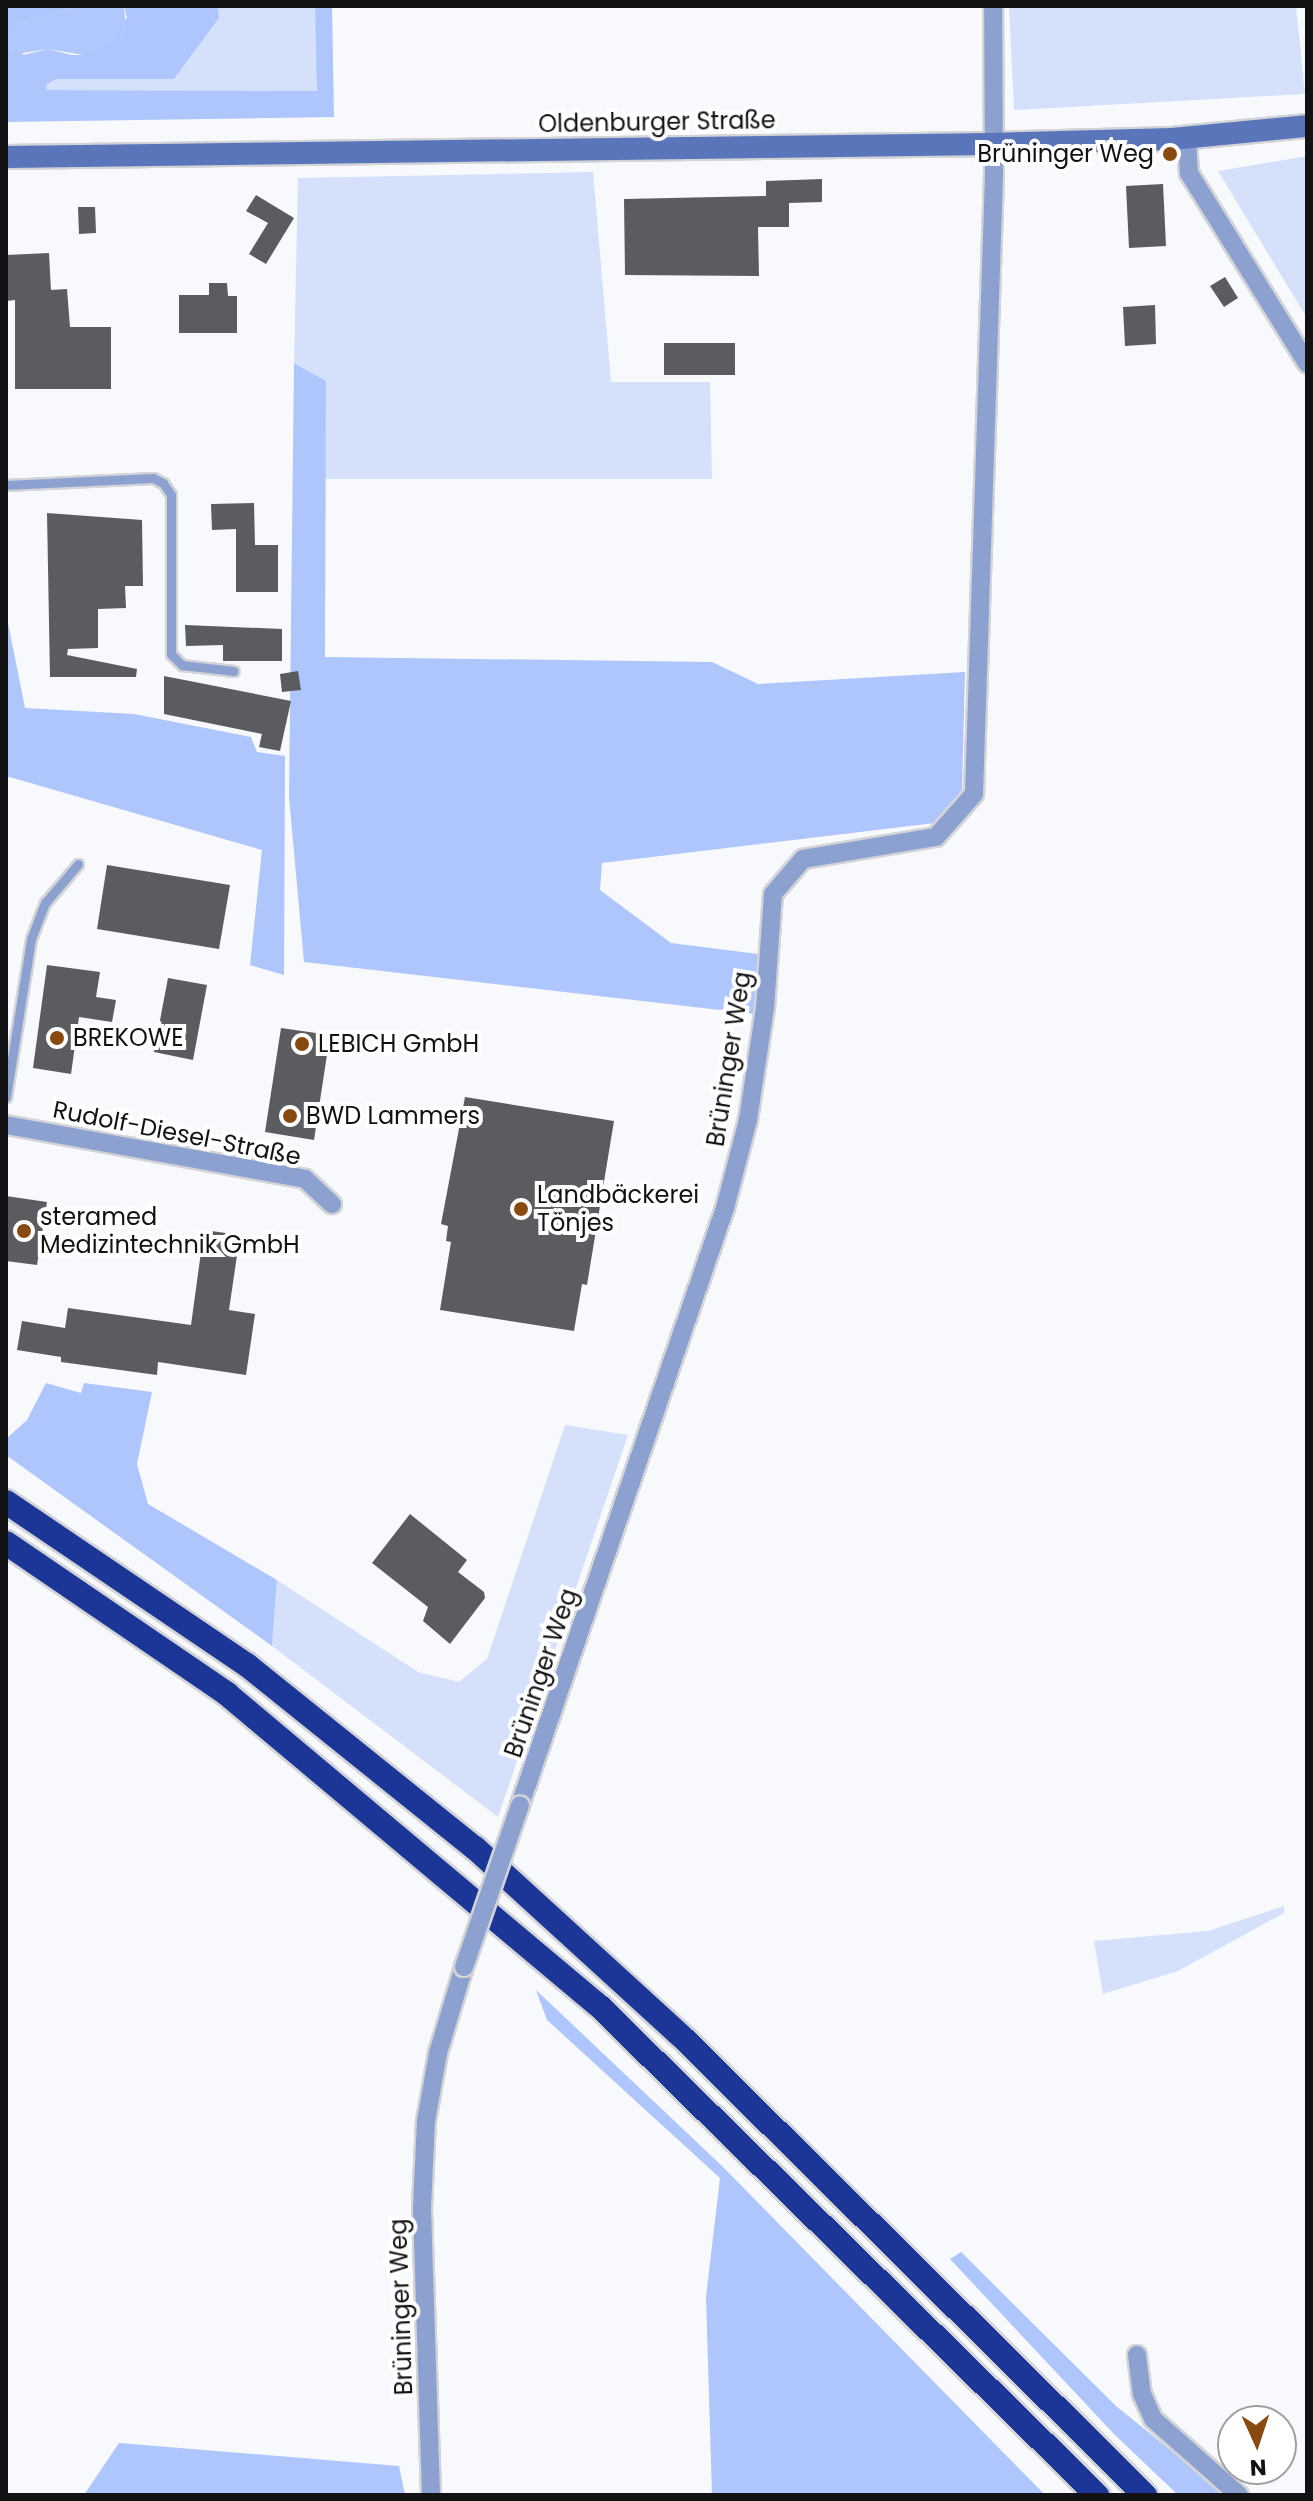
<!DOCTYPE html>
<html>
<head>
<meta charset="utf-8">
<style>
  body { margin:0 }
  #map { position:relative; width:1313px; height:2501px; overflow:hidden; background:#f7f9fd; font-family:Poppins,sans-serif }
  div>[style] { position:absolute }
  .green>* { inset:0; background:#d5e1fb }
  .forest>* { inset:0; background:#afc6fc }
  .water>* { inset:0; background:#b0c8fe }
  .building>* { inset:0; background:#5b5c60 }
  .roads { filter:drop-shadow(2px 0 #d2d4d8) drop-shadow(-2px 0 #d2d4d8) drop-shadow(0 2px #d2d4d8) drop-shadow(0 -2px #d2d4d8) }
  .service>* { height:9px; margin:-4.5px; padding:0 4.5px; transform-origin:4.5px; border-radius:4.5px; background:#8da1d0 }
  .minor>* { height:18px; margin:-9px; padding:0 9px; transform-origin:9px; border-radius:9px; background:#8da1d0 }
  .secondary>* { height:22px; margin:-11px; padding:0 11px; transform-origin:11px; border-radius:11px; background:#5a75b9 }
  .motorway>* { height:24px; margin:-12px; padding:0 12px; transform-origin:12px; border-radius:12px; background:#1b3696 }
  .bridges { filter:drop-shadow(2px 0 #d2d4d8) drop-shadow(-2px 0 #d2d4d8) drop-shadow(0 2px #d2d4d8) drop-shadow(0 -2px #d2d4d8) }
  .minor-bridge>* { height:18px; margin:-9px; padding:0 9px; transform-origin:9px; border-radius:9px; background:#8da1d0 }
  .dots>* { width:22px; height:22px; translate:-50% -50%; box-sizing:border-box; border:4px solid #fff; border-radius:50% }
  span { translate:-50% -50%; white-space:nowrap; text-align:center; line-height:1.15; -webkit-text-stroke:8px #fff; paint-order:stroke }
  .street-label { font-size:24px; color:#121214 }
  .poi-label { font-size:24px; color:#121214 }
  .right { translate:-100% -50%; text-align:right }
  .left { translate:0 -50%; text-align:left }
  .frame { position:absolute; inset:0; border:8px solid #121214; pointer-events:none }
  .north { position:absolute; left:1217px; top:2405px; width:80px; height:80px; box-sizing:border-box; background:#fff; border:2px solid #a0a0a1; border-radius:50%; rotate:177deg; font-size:22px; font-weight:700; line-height:32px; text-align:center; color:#121214 }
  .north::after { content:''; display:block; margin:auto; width:28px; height:36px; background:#894a11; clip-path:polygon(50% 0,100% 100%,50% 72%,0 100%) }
</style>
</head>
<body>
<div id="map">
  <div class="green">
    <div style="clip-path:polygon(218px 6px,315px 6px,318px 91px,47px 90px,45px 85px,56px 79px,174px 79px,219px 18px)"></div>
    <div style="clip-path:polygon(1009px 6px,1296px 6px,1305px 94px,1014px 110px)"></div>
    <div style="clip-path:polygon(1307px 156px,1307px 318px,1218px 171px)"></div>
    <div style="clip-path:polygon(593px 172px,611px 382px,710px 382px,712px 479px,325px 479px,326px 381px,294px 363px,298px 178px)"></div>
    <div style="clip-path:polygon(565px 1425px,628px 1435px,498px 1817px,272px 1646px,277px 1580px,418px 1672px,459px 1682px,487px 1659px)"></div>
    <div style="clip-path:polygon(1284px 1906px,1284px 1913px,1178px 1971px,1103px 1994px,1094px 1941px,1208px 1931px)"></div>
  </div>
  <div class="forest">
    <div style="clip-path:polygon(6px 6px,77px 6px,16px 24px,23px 55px,48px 49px,72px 55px,83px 55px,127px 18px,124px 6px,218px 6px,219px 18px,174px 79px,56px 79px,46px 85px,47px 90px,317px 91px,315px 6px,332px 6px,334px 117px,6px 122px)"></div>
    <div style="clip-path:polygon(294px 363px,326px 381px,325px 657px,712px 662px,758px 684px,965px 672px,962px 791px,935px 823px,602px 863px,600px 890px,671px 943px,765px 955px,755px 1014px,304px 962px,289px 797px)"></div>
    <div style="clip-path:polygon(6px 613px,25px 708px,134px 714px,251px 737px,257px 752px,285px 756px,284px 975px,250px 965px,262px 850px,6px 776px)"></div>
    <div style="clip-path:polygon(46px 1383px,81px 1393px,84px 1383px,152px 1392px,137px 1464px,148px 1504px,277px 1580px,272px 1646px,6px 1455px,6px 1439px,27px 1420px)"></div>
    <div style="clip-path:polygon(536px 1990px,722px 2166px,1045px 2495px,712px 2495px,706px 2297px,720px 2178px,547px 2020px)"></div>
    <div style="clip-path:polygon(961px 2252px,1116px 2406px,1226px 2495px,1178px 2495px,1115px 2435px,950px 2259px)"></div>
    <div style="clip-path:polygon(119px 2443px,399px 2466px,405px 2495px,84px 2495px)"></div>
  </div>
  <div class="water">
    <div style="clip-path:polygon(77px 6px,124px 6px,126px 31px,111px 44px,83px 55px,48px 49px,11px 55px,6px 37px,16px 24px)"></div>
  </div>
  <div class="building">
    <div style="clip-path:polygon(822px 179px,822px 202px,789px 203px,789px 227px,758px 227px,759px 276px,625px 275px,624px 199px,766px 196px,766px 181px)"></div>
    <div style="clip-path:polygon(1163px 184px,1166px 246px,1129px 248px,1126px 186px)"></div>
    <div style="clip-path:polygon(256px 195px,294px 218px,266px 264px,249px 254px,268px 223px,246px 211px)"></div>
    <div style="clip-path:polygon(78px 207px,95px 207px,96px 233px,79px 234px)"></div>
    <div style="clip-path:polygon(49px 253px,51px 290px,67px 289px,70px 327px,111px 327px,111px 389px,15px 389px,15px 300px,6px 301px,6px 255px)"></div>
    <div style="clip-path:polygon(1225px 277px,1238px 298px,1224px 307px,1210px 286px)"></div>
    <div style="clip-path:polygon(209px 283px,227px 283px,228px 296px,237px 296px,237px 333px,179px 333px,179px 295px,209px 295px)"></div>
    <div style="clip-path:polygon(1155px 305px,1156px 344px,1125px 346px,1123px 307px)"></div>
    <div style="clip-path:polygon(664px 343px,735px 343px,735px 375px,664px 375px)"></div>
    <div style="clip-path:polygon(254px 503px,255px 545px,278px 545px,278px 592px,236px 592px,236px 529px,212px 530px,211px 504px)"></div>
    <div style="clip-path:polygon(47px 513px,142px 520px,143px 586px,125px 586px,126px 608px,98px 609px,98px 648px,68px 649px,67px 655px,137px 669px,136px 677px,50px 677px)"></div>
    <div style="clip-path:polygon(185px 625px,282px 629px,282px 661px,223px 661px,223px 645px,186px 646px)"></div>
    <div style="clip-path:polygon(298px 671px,301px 690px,282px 692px,280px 674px)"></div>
    <div style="clip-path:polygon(164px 676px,291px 701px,280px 751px,259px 747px,262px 734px,164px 714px)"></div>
    <div style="clip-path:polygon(107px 865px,230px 885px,219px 949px,97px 929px)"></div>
    <div style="clip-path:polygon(47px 965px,100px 972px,96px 997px,116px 1000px,112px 1022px,79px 1017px,71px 1074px,33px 1068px)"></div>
    <div style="clip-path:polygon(168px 978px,207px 985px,193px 1060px,154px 1052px)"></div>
    <div style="clip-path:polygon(281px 1028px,330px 1035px,314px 1140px,265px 1132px)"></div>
    <div style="clip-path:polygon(465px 1097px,614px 1121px,587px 1285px,582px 1284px,574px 1331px,440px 1310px,451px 1242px,446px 1241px,448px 1226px,441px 1224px)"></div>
    <div style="clip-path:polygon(6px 1196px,47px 1202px,37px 1265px,6px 1261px)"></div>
    <div style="clip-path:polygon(204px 1230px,240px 1235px,229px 1310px,255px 1314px,246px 1375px,158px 1362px,157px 1375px,61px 1362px,61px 1357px,17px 1350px,22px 1321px,65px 1328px,68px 1308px,191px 1325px)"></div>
    <div style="clip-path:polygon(410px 1514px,467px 1560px,458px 1572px,484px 1592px,485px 1598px,450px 1644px,423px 1621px,428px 1607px,372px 1563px)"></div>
  </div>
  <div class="roads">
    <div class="service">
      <div style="left:6px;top:485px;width:147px;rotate:-2.7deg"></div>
      <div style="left:153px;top:478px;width:11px;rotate:27deg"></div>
      <div style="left:163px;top:483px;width:14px;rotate:56deg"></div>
      <div style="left:171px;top:495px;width:159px;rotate:90deg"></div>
      <div style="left:171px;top:654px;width:16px;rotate:45deg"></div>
      <div style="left:182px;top:665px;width:52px;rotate:6.6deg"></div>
      <div style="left:6px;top:1097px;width:160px;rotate:-81deg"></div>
      <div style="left:31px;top:939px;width:39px;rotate:-69deg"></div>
      <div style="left:45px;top:903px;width:51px;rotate:-49.8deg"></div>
    </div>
    <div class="minor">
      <div style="left:1187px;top:137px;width:36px;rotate:87deg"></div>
      <div style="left:1189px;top:173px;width:224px;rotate:58.2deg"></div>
      <div style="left:6px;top:1125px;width:304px;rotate:10.2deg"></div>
      <div style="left:305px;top:1179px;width:37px;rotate:43deg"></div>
      <div style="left:520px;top:1805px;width:631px;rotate:-71.05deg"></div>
      <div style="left:725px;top:1208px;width:91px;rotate:-75.4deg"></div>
      <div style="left:748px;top:1120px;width:113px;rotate:-81.4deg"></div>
      <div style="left:765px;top:1008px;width:114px;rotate:-86deg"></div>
      <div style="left:773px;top:894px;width:46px;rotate:-49.4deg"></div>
      <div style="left:803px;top:859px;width:135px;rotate:-9.4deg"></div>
      <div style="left:936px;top:837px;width:57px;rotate:-48.5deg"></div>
      <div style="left:974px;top:794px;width:618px;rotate:-88.15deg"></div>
      <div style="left:994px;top:176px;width:170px;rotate:-90.3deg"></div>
      <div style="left:1137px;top:2355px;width:39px;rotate:83deg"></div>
      <div style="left:1142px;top:2394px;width:27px;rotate:66deg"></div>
      <div style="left:1153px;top:2419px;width:115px;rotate:41.5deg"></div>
      <div style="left:431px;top:2495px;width:287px;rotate:-91.8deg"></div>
      <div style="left:422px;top:2208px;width:87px;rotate:-87.4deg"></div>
      <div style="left:426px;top:2121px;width:69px;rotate:-80deg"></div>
      <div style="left:438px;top:2053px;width:90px;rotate:-73.2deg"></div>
    </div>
    <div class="secondary">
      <div style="left:6px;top:157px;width:984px;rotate:-0.76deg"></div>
      <div style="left:990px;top:144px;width:182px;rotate:-1.6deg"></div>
      <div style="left:1172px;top:139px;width:136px;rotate:-5.5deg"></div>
    </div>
    <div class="motorway">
      <div style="left:6px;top:1502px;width:291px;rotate:34.1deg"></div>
      <div style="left:247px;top:1665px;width:292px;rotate:38.8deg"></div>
      <div style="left:475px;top:1848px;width:279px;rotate:42.4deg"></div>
      <div style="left:681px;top:2036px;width:653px;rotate:44.69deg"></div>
      <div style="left:6px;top:1543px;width:268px;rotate:34.3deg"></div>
      <div style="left:227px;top:1694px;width:483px;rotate:40deg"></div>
      <div style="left:597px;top:2004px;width:701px;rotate:44.48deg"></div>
    </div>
  </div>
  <div class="bridges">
    <div class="minor-bridge">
      <div style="left:464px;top:1967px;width:171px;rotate:-70.9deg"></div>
    </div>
  </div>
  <div class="dots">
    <div style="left:1170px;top:154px;background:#894a11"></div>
    <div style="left:57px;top:1038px;background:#894a11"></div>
    <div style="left:302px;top:1044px;background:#894a11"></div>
    <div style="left:290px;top:1116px;background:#894a11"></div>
    <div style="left:521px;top:1209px;background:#894a11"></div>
    <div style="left:24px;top:1231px;background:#894a11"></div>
  </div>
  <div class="street-label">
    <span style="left:657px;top:122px;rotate:-1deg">Oldenburger Straße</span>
    <span style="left:729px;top:1059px;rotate:-81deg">Brüninger Weg</span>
    <span style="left:177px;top:1133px;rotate:11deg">Rudolf-Diesel-Straße</span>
    <span style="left:541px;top:1673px;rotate:-71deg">Brüninger Weg</span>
    <span style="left:401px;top:2307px;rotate:-92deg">Brüninger Weg</span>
  </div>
  <div class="poi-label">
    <span class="right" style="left:1154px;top:154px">Brüninger Weg</span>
    <span class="left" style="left:73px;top:1038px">BREKOWE</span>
    <span class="left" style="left:318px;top:1044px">LEBICH GmbH</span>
    <span class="left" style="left:306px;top:1116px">BWD Lammers</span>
    <span class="left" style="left:537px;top:1209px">Landbäckerei<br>Tönjes</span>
    <span class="left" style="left:40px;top:1231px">steramed<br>Medizintechnik GmbH</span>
  </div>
  <div class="frame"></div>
  <div class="north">N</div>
</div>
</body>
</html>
